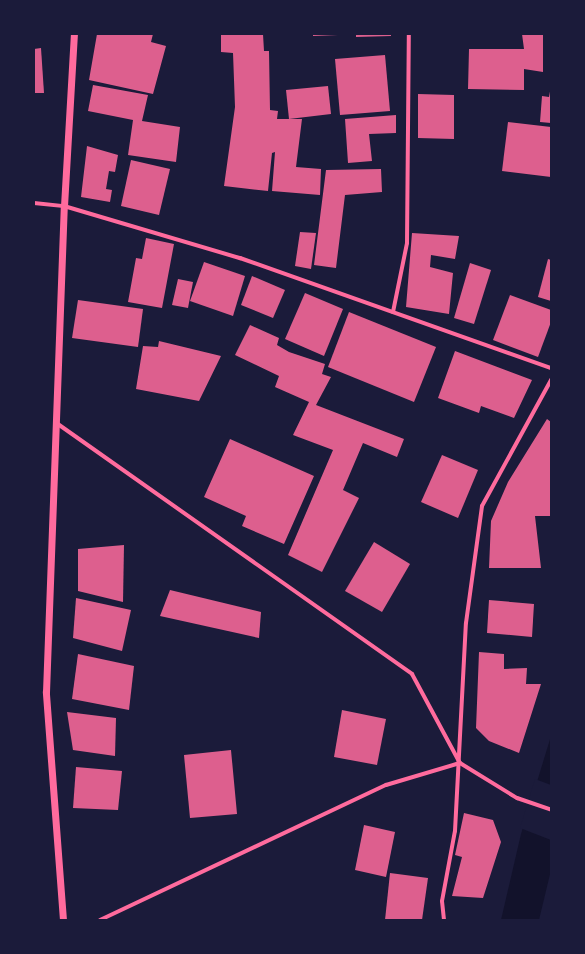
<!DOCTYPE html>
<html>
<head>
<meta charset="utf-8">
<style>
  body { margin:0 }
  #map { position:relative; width:585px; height:954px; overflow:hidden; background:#1b1b3a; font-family:"Public Sans",sans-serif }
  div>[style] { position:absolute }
  .water>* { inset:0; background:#12122b }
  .pier>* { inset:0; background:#1b1b3a }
  .building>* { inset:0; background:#dd5f8e }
  .minor>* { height:4px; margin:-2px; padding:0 2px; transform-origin:2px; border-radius:2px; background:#ff6b9d }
  .tertiary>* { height:7px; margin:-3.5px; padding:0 3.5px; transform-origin:3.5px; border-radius:3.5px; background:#ff6b9d }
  span { translate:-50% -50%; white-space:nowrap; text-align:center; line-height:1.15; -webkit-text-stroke:3.5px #1b1b3a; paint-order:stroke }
  .frame { position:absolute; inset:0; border:35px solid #1b1b3a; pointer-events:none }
</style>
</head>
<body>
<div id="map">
  <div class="water">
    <div style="clip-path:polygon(551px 736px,551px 870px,539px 920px,501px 920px,521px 834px)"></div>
  </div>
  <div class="pier">
    <div style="clip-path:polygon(535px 779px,551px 785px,551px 840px,520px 828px)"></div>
  </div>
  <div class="building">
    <div style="clip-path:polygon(97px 34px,153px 34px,151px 42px,166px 46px,153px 94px,89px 80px)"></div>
    <div style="clip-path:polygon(221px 34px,263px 34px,264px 51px,269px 51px,270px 110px,278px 111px,277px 119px,302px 119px,296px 167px,321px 169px,320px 195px,272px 191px,275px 152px,272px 153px,268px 191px,224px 186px,235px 107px,233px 53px,221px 52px)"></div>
    <div style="clip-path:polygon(313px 34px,338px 34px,338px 35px,313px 36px)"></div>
    <div style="clip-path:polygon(356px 34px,391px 34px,391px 36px,356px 37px)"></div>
    <div style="clip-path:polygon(522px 34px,543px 34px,543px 72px,524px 69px,524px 90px,468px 89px,469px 49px,524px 49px)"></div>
    <div style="clip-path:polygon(41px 48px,44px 93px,34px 93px,34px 49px)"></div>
    <div style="clip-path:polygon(385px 55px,390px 111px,340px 115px,335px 59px)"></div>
    <div style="clip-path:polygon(93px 85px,148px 95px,142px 121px,180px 127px,176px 162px,128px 155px,133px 120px,88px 111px)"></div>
    <div style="clip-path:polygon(328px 86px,331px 114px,289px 119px,286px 90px)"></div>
    <div style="clip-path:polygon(551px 86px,551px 123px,540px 122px,542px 96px,549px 97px)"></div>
    <div style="clip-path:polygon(418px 94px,454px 95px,454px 139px,418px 138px)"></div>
    <div style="clip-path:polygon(396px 115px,396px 133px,369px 134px,372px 161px,348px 163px,345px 119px)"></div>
    <div style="clip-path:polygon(508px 122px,551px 127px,551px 177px,502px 171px)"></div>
    <div style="clip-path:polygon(87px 146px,118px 155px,115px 172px,109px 171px,106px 189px,112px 190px,110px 202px,81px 197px)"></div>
    <div style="clip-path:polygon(131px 160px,170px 169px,159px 215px,121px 206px)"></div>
    <div style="clip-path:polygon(381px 169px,382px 192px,345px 195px,336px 268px,314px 265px,326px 170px)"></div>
    <div style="clip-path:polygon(300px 232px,316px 233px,311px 269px,295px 266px)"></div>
    <div style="clip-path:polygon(412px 233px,459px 236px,455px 259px,431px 255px,430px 267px,453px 273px,449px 314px,406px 307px)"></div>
    <div style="clip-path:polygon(146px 238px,174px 244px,162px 308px,128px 302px,136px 258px,142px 259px)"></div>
    <div style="clip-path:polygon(548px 259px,551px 260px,551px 301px,538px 297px)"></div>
    <div style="clip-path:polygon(204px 262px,245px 276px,233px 316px,190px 301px)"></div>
    <div style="clip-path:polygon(470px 263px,491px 270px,474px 324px,454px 318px)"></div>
    <div style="clip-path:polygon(252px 276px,285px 290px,273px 318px,241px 305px)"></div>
    <div style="clip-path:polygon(178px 279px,193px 282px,188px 308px,172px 305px)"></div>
    <div style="clip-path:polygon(305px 293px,343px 309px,324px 356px,285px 339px)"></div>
    <div style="clip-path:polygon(510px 295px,551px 310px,551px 322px,538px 357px,493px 340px)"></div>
    <div style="clip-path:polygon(78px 300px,143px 309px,138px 347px,72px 338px)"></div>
    <div style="clip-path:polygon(349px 312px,436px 347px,414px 402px,328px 367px)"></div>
    <div style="clip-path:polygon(250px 325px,279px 338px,277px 345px,289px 352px,325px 364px,322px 374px,331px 377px,316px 405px,404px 439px,397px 457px,363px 443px,343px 490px,359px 498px,322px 572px,288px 555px,333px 450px,293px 435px,309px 402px,275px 387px,279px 376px,235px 355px)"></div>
    <div style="clip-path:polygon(159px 341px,221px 356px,199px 401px,136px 389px,143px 346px,158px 347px)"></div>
    <div style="clip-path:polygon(455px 351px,532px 380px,514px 418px,481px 406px,479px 413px,438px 398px)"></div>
    <div style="clip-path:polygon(547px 419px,551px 422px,551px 516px,535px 516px,541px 568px,489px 568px,491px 521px,508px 482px)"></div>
    <div style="clip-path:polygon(230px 439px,314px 476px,284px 544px,242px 526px,246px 516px,204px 497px)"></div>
    <div style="clip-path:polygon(442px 455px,478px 470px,458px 518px,421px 502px)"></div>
    <div style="clip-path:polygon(374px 542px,410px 564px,382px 612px,345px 591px)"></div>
    <div style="clip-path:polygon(124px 545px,123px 602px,78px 591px,78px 549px)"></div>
    <div style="clip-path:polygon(170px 590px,261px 612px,259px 638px,160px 616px)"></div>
    <div style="clip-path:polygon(76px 598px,131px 610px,122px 651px,73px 638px)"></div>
    <div style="clip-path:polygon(489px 600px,534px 604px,532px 637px,487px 633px)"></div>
    <div style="clip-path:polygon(479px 652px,504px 654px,504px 669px,527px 668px,526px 684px,541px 684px,519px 753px,489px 741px,476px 728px)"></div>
    <div style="clip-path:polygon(78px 654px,134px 666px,129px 710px,72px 699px)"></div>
    <div style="clip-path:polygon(342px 710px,386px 719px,377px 765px,334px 757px)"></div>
    <div style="clip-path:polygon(67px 712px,116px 718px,115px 756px,73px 750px)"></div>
    <div style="clip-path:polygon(231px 750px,237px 814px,190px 818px,184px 755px)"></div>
    <div style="clip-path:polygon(76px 767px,122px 771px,118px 810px,73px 808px)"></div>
    <div style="clip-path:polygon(464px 813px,493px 820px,501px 842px,483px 898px,452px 896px,462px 857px,455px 855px)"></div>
    <div style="clip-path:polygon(364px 825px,395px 832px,386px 877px,355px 870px)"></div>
    <div style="clip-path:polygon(390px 873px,428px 878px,422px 920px,385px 920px)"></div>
  </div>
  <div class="minor">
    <div style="left:34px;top:203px;width:30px;rotate:6deg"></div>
    <div style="left:64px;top:206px;width:184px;rotate:16.5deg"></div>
    <div style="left:240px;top:258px;width:330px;rotate:19.5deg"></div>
    <div style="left:393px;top:312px;width:70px;rotate:-78.5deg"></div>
    <div style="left:407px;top:243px;width:209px;rotate:-89.5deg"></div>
    <div style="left:55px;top:422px;width:437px;rotate:35.2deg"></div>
    <div style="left:412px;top:674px;width:101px;rotate:61.7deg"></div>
    <div style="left:460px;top:763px;width:67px;rotate:31.6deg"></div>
    <div style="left:517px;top:798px;width:36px;rotate:19deg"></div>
    <div style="left:100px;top:920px;width:316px;rotate:-25.3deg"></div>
    <div style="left:386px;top:785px;width:77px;rotate:-16.6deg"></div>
    <div style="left:444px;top:920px;width:19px;rotate:-96deg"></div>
    <div style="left:442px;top:901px;width:71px;rotate:-79.5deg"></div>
    <div style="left:455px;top:831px;width:208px;rotate:-87deg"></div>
    <div style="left:466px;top:623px;width:118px;rotate:-82.2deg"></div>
    <div style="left:482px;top:506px;width:144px;rotate:-61.3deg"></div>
  </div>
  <div class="tertiary">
    <div style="left:63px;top:920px;width:229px;rotate:-94.3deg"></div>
    <div style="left:46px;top:692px;width:486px;rotate:-87.9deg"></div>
    <div style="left:64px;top:206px;width:172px;rotate:-86.7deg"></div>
  </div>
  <div class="frame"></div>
</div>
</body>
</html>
